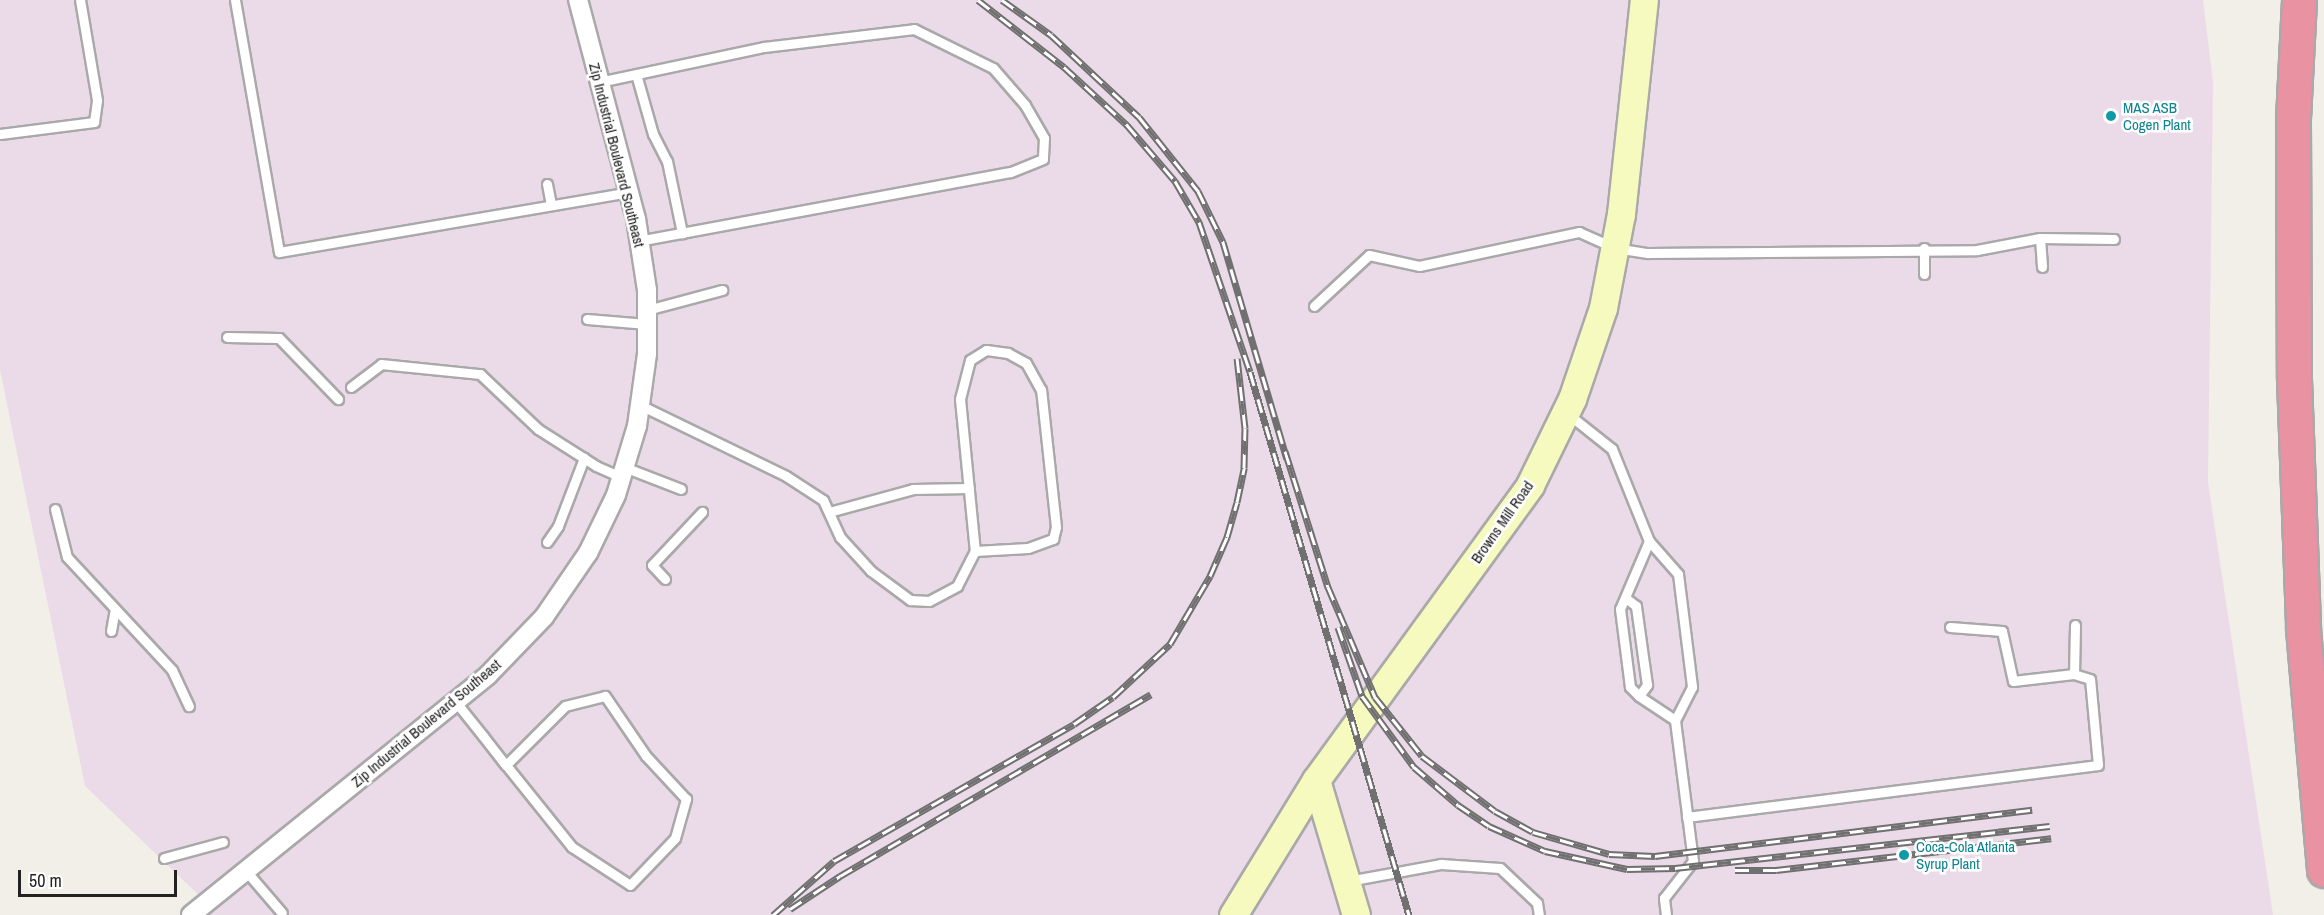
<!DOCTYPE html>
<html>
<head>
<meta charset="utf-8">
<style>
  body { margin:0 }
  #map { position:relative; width:2324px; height:915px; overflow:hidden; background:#f2efe9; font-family:"Archivo Narrow",sans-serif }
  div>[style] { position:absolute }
  .industrial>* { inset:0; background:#ebdbe8 }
  .roads { filter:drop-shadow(2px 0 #a9a9a9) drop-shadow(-2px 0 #a9a9a9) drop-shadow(0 2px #a9a9a9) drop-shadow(0 -2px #a9a9a9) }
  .lane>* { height:9px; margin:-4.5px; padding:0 4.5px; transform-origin:4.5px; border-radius:4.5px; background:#fff }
  .street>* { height:18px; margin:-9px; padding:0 9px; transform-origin:9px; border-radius:9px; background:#fff }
  .secondary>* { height:27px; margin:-13.5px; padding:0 13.5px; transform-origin:13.5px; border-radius:13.5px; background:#f7fabf }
  .highway>* { height:33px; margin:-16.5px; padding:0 16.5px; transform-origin:16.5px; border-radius:16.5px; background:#e892a2 }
  .rail>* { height:7px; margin-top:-3.5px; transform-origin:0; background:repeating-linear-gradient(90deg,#fff 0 14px,#707070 0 28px); box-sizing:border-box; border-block:2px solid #707070 }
  .dots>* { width:16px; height:16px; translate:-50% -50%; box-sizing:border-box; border:3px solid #fff; border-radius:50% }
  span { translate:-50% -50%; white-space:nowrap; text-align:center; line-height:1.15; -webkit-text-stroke:5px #fff; paint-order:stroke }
  .culture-label { font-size:15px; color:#0d838f }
  .left { translate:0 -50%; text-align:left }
  .street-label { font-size:15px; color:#222 }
  .scale { position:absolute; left:18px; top:870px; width:159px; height:27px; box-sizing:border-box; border:3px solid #222; border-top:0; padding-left:8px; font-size:18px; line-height:21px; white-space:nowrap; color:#222; -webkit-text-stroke:4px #fff; paint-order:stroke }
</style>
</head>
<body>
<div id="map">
  <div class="industrial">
    <div style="clip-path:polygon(0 0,2203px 0,2213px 82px,2208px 482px,2273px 915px,194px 915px,207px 903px,85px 786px,0 370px)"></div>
  </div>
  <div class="roads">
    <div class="lane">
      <div style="left:235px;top:0;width:256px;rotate:80.1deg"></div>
      <div style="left:279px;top:252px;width:355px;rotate:-9.7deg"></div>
      <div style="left:636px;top:74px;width:62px;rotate:74.2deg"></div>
      <div style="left:653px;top:134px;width:30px;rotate:63deg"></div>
      <div style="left:667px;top:161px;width:74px;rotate:78.2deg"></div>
      <div style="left:599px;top:82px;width:169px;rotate:-12deg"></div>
      <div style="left:764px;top:47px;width:151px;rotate:-6.8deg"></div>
      <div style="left:914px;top:29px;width:88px;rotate:26.3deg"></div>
      <div style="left:993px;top:68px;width:49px;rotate:49.1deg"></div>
      <div style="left:1025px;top:105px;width:38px;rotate:60deg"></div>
      <div style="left:1044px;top:138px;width:21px;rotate:93deg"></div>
      <div style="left:1043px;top:159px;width:35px;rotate:158deg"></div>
      <div style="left:1010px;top:172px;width:377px;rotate:169.5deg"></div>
      <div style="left:0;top:134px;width:95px;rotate:-7.3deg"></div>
      <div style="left:94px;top:122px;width:22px;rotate:-82deg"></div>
      <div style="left:97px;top:100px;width:101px;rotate:-99.6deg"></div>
      <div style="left:547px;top:184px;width:21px;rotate:79deg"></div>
      <div style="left:2040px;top:238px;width:29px;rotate:86deg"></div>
      <div style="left:1924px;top:248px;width:26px;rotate:90deg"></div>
      <div style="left:1314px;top:306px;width:75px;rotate:-42.8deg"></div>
      <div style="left:1369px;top:255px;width:51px;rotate:12.4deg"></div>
      <div style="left:1419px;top:266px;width:164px;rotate:-12deg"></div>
      <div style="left:1579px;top:232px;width:39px;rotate:24deg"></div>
      <div style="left:1615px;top:248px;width:33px;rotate:9deg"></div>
      <div style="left:1648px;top:253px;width:329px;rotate:-0.5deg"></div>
      <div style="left:1977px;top:250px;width:64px;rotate:-10.8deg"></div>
      <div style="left:2040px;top:238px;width:74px;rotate:0.8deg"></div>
      <div style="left:647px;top:310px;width:78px;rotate:-14.9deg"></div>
      <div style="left:587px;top:319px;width:60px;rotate:4.8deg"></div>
      <div style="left:227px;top:337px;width:52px;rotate:1.1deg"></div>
      <div style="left:279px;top:338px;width:85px;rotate:46deg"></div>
      <div style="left:351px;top:387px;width:38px;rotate:-37deg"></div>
      <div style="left:381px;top:364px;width:100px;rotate:5.8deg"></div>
      <div style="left:480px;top:374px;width:80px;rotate:43.5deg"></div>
      <div style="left:538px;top:429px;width:69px;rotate:32.5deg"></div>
      <div style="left:596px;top:466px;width:27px;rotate:24deg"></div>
      <div style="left:640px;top:405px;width:162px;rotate:25.9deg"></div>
      <div style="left:786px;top:476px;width:44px;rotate:33deg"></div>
      <div style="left:823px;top:500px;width:41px;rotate:65.3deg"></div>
      <div style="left:840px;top:537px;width:46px;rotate:47.6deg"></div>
      <div style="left:871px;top:571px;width:49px;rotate:36.6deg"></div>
      <div style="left:910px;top:600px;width:19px;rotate:3deg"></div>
      <div style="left:929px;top:601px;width:32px;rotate:-28deg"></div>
      <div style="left:957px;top:586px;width:39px;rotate:-63deg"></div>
      <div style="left:975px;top:551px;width:53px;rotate:-3.2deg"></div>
      <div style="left:1028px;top:548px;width:27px;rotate:-20deg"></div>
      <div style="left:1053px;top:539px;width:12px;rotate:-76deg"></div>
      <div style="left:1056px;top:527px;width:138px;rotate:-96.2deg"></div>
      <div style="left:1041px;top:390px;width:31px;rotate:-119deg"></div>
      <div style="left:1026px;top:363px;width:21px;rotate:-151deg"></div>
      <div style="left:1008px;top:353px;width:22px;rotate:-172deg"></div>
      <div style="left:986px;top:350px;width:19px;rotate:148deg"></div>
      <div style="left:970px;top:360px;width:40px;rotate:104.4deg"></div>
      <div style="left:960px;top:399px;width:153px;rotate:84.4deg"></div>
      <div style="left:1568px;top:414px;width:56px;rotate:38.5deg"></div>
      <div style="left:1612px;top:449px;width:99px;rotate:68.1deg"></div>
      <div style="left:1649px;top:541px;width:44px;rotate:48.7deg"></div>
      <div style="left:1678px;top:574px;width:114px;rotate:82.9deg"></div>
      <div style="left:1692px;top:687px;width:37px;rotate:117deg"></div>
      <div style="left:1675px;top:720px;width:43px;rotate:-146.3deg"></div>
      <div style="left:1639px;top:696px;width:14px;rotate:-54deg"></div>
      <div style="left:1647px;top:685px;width:21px;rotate:-98deg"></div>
      <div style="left:1644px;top:664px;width:59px;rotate:-97.9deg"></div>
      <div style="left:1636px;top:606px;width:11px;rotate:-142deg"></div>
      <div style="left:624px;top:467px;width:61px;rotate:21.1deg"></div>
      <div style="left:55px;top:509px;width:49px;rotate:76deg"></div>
      <div style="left:67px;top:557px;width:154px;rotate:47.1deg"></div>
      <div style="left:172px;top:670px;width:40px;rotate:65deg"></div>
      <div style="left:829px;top:512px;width:87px;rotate:-15.3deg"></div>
      <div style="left:913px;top:489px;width:56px;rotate:-1deg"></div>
      <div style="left:547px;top:542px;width:19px;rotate:-55deg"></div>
      <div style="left:558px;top:526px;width:73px;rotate:-69.1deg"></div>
      <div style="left:665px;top:579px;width:19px;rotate:-133deg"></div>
      <div style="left:652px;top:565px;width:73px;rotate:-46.7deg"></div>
      <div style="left:1950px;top:627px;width:52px;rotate:4.4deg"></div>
      <div style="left:2002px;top:631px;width:51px;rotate:77.6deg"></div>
      <div style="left:2013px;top:681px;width:61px;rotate:-6.5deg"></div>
      <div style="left:2074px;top:674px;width:49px;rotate:-88.8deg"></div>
      <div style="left:111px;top:631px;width:22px;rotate:-80deg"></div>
      <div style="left:1639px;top:696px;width:13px;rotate:-135deg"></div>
      <div style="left:1630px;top:687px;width:79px;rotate:-97.3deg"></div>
      <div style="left:1620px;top:609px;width:74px;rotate:-66.9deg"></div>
      <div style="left:455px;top:701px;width:45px;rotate:51.3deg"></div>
      <div style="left:483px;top:736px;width:37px;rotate:52deg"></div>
      <div style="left:506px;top:765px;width:105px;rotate:51.2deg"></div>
      <div style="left:572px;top:847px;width:69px;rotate:33.2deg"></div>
      <div style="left:630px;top:885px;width:65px;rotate:-46.2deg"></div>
      <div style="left:675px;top:838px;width:41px;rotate:-74.2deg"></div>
      <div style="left:686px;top:799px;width:59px;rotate:-132.9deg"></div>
      <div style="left:646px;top:756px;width:73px;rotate:-124.3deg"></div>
      <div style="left:605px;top:696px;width:41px;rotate:166deg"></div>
      <div style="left:565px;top:706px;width:83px;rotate:135deg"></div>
      <div style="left:1687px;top:817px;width:414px;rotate:-7.2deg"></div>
      <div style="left:2098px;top:765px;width:86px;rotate:-95.3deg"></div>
      <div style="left:2090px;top:679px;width:17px;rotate:-163deg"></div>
      <div style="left:164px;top:858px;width:61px;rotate:-15.2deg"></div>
      <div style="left:246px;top:871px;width:55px;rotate:49.4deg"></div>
      <div style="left:1348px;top:881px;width:95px;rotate:-10.4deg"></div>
      <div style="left:1441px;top:864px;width:59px;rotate:3.9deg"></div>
      <div style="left:1500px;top:868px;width:51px;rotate:43.4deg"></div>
      <div style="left:1537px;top:903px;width:12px;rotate:81deg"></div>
      <div style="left:1666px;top:915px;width:17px;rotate:-97deg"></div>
      <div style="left:1664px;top:898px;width:47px;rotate:-51.9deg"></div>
      <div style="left:1693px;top:861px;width:142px;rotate:-97.3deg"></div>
    </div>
    <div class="street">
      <div style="left:191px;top:915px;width:382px;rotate:-38.9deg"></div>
      <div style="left:488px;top:675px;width:81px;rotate:-46deg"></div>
      <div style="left:544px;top:617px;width:78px;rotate:-55.5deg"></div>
      <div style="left:588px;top:553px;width:64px;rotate:-64.2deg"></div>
      <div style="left:616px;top:495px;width:72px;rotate:-73.1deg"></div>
      <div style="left:637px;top:426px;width:73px;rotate:-82.1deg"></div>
      <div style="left:647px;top:354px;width:64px;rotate:-90deg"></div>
      <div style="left:647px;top:290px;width:72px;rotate:-98.8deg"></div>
      <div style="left:636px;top:219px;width:227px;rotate:-104.8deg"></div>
    </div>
    <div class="secondary">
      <div style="left:1316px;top:780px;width:141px;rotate:73.5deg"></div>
      <div style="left:1233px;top:915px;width:158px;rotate:-58.4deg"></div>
      <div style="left:1316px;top:780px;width:364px;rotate:-54deg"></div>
      <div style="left:1530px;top:485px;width:96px;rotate:-64deg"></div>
      <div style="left:1572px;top:399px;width:96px;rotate:-71.2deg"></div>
      <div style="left:1603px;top:308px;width:96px;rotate:-79.2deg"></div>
      <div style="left:1621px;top:214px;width:215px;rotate:-83.9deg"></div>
    </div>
    <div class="highway">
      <div style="left:2299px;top:0;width:120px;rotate:92.9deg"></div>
      <div style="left:2293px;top:120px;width:259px;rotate:89.8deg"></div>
      <div style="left:2294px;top:379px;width:250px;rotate:87.9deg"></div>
      <div style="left:2303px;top:629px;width:242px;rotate:85deg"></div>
    </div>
  </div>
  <div class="rail">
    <div style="left:978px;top:0;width:109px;rotate:37.9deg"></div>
    <div style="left:1064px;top:67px;width:86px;rotate:42.6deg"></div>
    <div style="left:1127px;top:125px;width:74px;rotate:49.4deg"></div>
    <div style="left:1175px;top:181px;width:48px;rotate:59.7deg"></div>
    <div style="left:1199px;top:222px;width:158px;rotate:71.2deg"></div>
    <div style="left:1250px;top:372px;width:566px;rotate:73.68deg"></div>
    <div style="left:1002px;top:0;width:60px;rotate:35.5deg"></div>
    <div style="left:1051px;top:35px;width:120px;rotate:43deg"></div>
    <div style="left:1139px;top:117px;width:95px;rotate:51.4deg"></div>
    <div style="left:1198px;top:191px;width:57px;rotate:63.9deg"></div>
    <div style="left:1223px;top:242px;width:226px;rotate:73.6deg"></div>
    <div style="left:1285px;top:451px;width:143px;rotate:72.5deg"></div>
    <div style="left:1328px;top:587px;width:120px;rotate:66.9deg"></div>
    <div style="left:1375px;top:697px;width:75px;rotate:51.5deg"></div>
    <div style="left:1422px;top:756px;width:91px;rotate:37deg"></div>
    <div style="left:1495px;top:811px;width:43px;rotate:28.9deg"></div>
    <div style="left:1533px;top:832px;width:79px;rotate:16.1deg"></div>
    <div style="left:1609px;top:854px;width:46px;rotate:2.5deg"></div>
    <div style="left:1655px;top:856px;width:380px;rotate:-7deg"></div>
    <div style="left:1338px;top:627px;width:73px;rotate:70.8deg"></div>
    <div style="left:1362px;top:696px;width:88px;rotate:53.8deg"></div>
    <div style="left:1414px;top:767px;width:58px;rotate:40.8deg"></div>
    <div style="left:1458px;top:805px;width:37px;rotate:34deg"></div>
    <div style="left:1489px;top:826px;width:61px;rotate:24.1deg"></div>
    <div style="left:1545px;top:851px;width:84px;rotate:12.4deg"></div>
    <div style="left:1627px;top:869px;width:48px;rotate:-1.2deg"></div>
    <div style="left:1675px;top:868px;width:377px;rotate:-6.4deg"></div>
    <div style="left:1735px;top:870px;width:41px"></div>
    <div style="left:1776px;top:870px;width:277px;rotate:-6.6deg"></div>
    <div style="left:790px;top:909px;width:60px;rotate:-33.4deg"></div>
    <div style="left:840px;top:876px;width:360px;rotate:-30.3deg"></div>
    <div style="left:773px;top:915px;width:81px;rotate:-41.5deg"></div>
    <div style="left:834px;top:861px;width:276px;rotate:-29.7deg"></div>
    <div style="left:1074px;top:724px;width:47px;rotate:-34.7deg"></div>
    <div style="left:1113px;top:697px;width:78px;rotate:-42.9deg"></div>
    <div style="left:1170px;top:644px;width:79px;rotate:-59.5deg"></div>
    <div style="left:1210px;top:576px;width:43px;rotate:-66.4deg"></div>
    <div style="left:1227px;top:537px;width:36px;rotate:-74deg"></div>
    <div style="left:1237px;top:502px;width:35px;rotate:-78deg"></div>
    <div style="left:1244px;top:468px;width:40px;rotate:-88.6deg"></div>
    <div style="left:1245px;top:428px;width:70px;rotate:-96.5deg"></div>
  </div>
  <div class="dots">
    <div style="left:2111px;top:116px;background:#0f9aa8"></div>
    <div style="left:1904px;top:855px;background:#0f9aa8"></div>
  </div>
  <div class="culture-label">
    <span class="left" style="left:2123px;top:116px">MAS ASB<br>Cogen Plant</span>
    <span class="left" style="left:1916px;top:855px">Coca-Cola Atlanta<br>Syrup Plant</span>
  </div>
  <div class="street-label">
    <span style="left:617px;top:155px;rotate:76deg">Zip Industrial Boulevard Southeast</span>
    <span style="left:1502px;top:522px;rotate:-55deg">Browns Mill Road</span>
    <span style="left:426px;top:723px;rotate:-40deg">Zip Industrial Boulevard Southeast</span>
  </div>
  <div class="scale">50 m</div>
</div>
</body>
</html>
